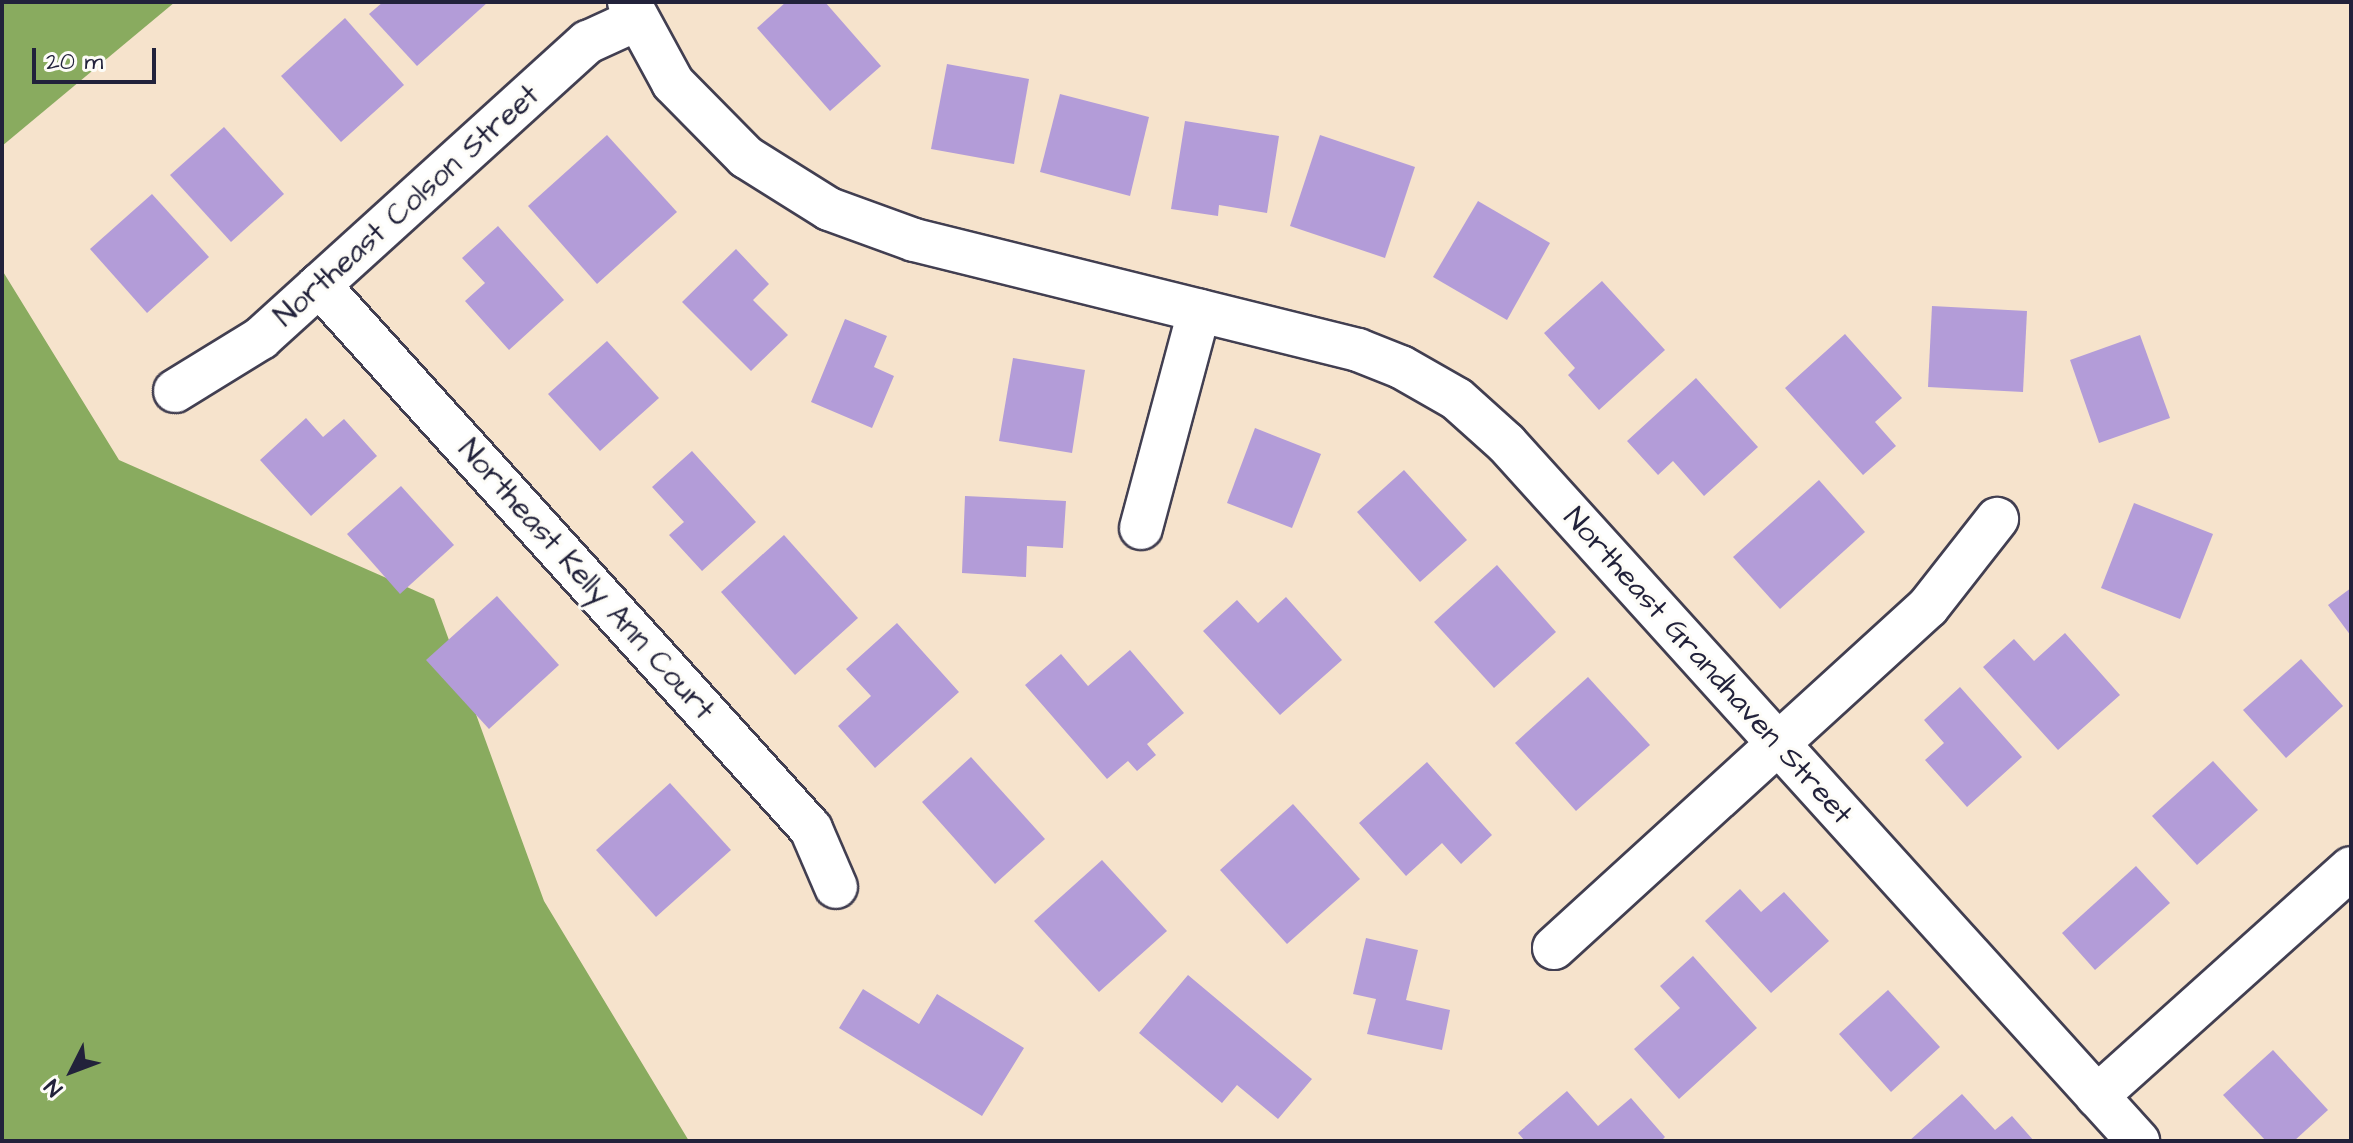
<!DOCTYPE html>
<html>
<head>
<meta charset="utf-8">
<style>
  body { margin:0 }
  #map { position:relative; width:2353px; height:1143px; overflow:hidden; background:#f6e3cc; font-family:"Architects Daughter",sans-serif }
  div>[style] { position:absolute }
  .forest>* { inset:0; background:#89ab5f }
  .building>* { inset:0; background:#b39cd8 }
  .roads { filter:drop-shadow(2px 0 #423f51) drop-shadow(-2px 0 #423f51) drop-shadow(0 2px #423f51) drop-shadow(0 -2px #423f51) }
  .minor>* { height:42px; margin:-21px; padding:0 21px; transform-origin:21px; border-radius:21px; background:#fff }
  span { translate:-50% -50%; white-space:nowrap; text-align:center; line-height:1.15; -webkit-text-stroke:6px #fdfcf7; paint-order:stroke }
  .street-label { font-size:30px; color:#22223b }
  .frame { position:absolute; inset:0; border:4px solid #22223b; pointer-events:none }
  .north { position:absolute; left:32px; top:1031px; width:80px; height:80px; -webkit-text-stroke:6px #fdfcf7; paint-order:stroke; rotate:228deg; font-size:22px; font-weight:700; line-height:32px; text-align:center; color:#22223b }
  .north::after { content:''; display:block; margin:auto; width:28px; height:36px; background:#22223b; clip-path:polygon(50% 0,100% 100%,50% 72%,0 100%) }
  .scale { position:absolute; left:32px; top:48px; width:124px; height:36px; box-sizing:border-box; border:4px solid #22223b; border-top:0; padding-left:10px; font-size:24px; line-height:28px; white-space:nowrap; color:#22223b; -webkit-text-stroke:6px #fdfcf7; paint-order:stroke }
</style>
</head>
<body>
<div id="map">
  <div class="forest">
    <div style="clip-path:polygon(2px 2px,175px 2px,2px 146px)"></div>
    <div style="clip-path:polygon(2px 270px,119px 460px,434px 599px,544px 901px,689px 1141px,2px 1141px)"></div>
  </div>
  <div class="building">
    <div style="clip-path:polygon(383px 2px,488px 2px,417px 66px,369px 14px)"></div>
    <div style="clip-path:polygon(786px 2px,825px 2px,881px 66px,830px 111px,757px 28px)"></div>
    <div style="clip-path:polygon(345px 18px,404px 85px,341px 142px,281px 76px)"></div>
    <div style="clip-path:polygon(947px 64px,1029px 79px,1014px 164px,931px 149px)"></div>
    <div style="clip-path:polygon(1060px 94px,1149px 117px,1130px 196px,1040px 172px)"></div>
    <div style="clip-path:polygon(1185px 121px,1279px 136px,1267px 213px,1219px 205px,1218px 216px,1171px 209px)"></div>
    <div style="clip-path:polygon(224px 127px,284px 194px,231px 242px,170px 175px)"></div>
    <div style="clip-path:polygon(607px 135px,677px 212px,597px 284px,528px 206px)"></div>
    <div style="clip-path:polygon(1320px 135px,1415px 167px,1385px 258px,1290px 226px)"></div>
    <div style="clip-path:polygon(152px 194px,209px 257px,147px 313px,90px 249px)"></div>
    <div style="clip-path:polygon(1478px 201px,1550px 243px,1507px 320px,1433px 277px)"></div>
    <div style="clip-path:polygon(498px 226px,564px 300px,509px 350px,465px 301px,485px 283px,462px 258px)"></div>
    <div style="clip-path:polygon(736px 249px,769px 284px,753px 300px,788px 335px,751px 371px,682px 302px)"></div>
    <div style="clip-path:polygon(1602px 281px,1665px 350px,1599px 410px,1568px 375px,1575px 368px,1544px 333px)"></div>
    <div style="clip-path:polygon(1932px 306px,2027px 311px,2023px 392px,1928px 387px)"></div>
    <div style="clip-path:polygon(845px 319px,887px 336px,874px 367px,894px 376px,872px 428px,811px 402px)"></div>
    <div style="clip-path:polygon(1845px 334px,1902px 398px,1875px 422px,1896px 446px,1863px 475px,1785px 388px)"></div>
    <div style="clip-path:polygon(2140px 335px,2170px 418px,2099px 443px,2070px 360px)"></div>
    <div style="clip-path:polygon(607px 341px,659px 398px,600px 451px,548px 394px)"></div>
    <div style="clip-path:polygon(1013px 358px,1085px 370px,1072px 453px,999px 441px)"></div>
    <div style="clip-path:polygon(1696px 378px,1758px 447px,1704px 496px,1673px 461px,1658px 475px,1627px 441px)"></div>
    <div style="clip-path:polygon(306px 418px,323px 437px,344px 419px,377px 456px,311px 516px,260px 460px)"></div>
    <div style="clip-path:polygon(1255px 428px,1321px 454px,1292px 528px,1227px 503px)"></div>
    <div style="clip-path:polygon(692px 451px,756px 522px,702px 571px,669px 535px,684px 522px,652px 487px)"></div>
    <div style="clip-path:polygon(1404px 470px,1467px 540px,1420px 582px,1357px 512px)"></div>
    <div style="clip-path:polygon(1819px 480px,1865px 532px,1780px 609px,1733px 557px)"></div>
    <div style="clip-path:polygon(401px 486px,454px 545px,400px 594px,347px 534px)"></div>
    <div style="clip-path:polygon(965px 496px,1066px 501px,1063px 548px,1027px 546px,1026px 577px,962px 573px)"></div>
    <div style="clip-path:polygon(2134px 503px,2213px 534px,2180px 619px,2101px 588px)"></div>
    <div style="clip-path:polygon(784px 535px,858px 618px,795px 675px,721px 592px)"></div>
    <div style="clip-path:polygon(1497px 565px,1556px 632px,1494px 688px,1434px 622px)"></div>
    <div style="clip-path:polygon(2351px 588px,2351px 636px,2328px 605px)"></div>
    <div style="clip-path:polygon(497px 596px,559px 665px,489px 729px,426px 660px)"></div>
    <div style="clip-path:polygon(1286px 597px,1342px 660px,1280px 715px,1203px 631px,1237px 600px,1258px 623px)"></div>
    <div style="clip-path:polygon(897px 623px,959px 692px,875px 768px,838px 726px,871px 696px,846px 669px)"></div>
    <div style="clip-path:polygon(2065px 633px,2120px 695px,2058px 750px,1983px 667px,2014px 639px,2034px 661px)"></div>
    <div style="clip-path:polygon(1130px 650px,1184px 713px,1147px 744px,1156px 755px,1137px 771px,1128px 761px,1107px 779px,1025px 685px,1061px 654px,1088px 686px)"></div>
    <div style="clip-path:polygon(2301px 659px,2343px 706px,2286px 758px,2243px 710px)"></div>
    <div style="clip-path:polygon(1588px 677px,1650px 745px,1576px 811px,1515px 743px)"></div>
    <div style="clip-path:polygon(1960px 687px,2022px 757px,1967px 807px,1925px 760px,1944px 743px,1924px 720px)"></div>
    <div style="clip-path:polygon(971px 757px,1045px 839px,995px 884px,922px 802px)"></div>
    <div style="clip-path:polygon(2213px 761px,2258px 810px,2197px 865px,2152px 816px)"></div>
    <div style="clip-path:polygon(1427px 762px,1492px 835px,1461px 864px,1442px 843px,1406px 876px,1359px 823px)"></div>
    <div style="clip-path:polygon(670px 783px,731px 850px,656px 917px,596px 850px)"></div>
    <div style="clip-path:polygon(1293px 804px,1360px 879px,1287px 944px,1220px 870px)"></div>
    <div style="clip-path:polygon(1102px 860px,1167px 931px,1099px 992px,1034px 921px)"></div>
    <div style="clip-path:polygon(2136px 866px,2170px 903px,2095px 970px,2062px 933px)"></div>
    <div style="clip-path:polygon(1740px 889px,1761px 912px,1784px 892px,1829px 941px,1771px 993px,1705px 921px)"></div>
    <div style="clip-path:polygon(1366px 938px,1418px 950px,1406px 1000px,1450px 1010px,1442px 1050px,1367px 1034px,1376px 999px,1353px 994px)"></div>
    <div style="clip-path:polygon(1693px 956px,1757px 1028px,1679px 1099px,1634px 1049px,1680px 1008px,1660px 986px)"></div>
    <div style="clip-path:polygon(1188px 975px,1312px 1079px,1278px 1119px,1237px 1085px,1222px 1103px,1139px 1033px)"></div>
    <div style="clip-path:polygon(863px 989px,919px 1024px,937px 994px,1024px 1048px,982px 1116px,839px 1028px)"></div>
    <div style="clip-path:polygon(1888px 990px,1940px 1047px,1891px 1092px,1839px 1034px)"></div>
    <div style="clip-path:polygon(2273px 1050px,2328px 1110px,2294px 1141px,2266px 1141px,2223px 1095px)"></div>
    <div style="clip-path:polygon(1567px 1091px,1598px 1126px,1631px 1098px,1665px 1137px,1661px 1141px,1525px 1141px,1518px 1133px)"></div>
    <div style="clip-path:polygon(1962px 1094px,1995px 1130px,2012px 1116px,2034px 1141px,1909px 1141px)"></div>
  </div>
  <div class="roads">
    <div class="minor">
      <div style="left:629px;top:2px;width:92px;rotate:61.5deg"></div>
      <div style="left:673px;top:83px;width:104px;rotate:45.4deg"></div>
      <div style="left:746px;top:157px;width:98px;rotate:32.1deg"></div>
      <div style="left:829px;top:209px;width:90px;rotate:20deg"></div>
      <div style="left:914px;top:240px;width:457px;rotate:13.9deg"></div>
      <div style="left:1358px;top:350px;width:46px;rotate:21.6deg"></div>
      <div style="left:1401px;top:367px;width:64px;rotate:29.7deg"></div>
      <div style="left:1457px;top:399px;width:66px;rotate:41.9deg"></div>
      <div style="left:1506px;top:443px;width:942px;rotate:47.84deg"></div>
      <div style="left:319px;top:285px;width:733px;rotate:47.87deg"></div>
      <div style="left:811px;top:829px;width:63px;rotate:66.7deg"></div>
      <div style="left:175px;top:391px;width:101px;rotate:-31.6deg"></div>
      <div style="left:261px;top:338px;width:441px;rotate:-42.2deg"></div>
      <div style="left:588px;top:42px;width:53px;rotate:-24.6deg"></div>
      <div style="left:1141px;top:528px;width:225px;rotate:-75deg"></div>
      <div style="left:1554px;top:948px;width:506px;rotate:-42.36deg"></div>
      <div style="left:1928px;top:607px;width:112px;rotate:-51.9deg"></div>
      <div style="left:2097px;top:1096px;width:341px;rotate:-41.9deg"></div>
    </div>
  </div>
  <div class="street-label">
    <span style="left:407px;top:206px;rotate:-42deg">Northeast Colson Street</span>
    <span style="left:586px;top:580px;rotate:48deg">Northeast Kelly Ann Court</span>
    <span style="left:1708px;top:666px;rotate:48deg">Northeast Grandhaven Street</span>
  </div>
  <div class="frame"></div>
  <div class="north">N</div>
  <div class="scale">20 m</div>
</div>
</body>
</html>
